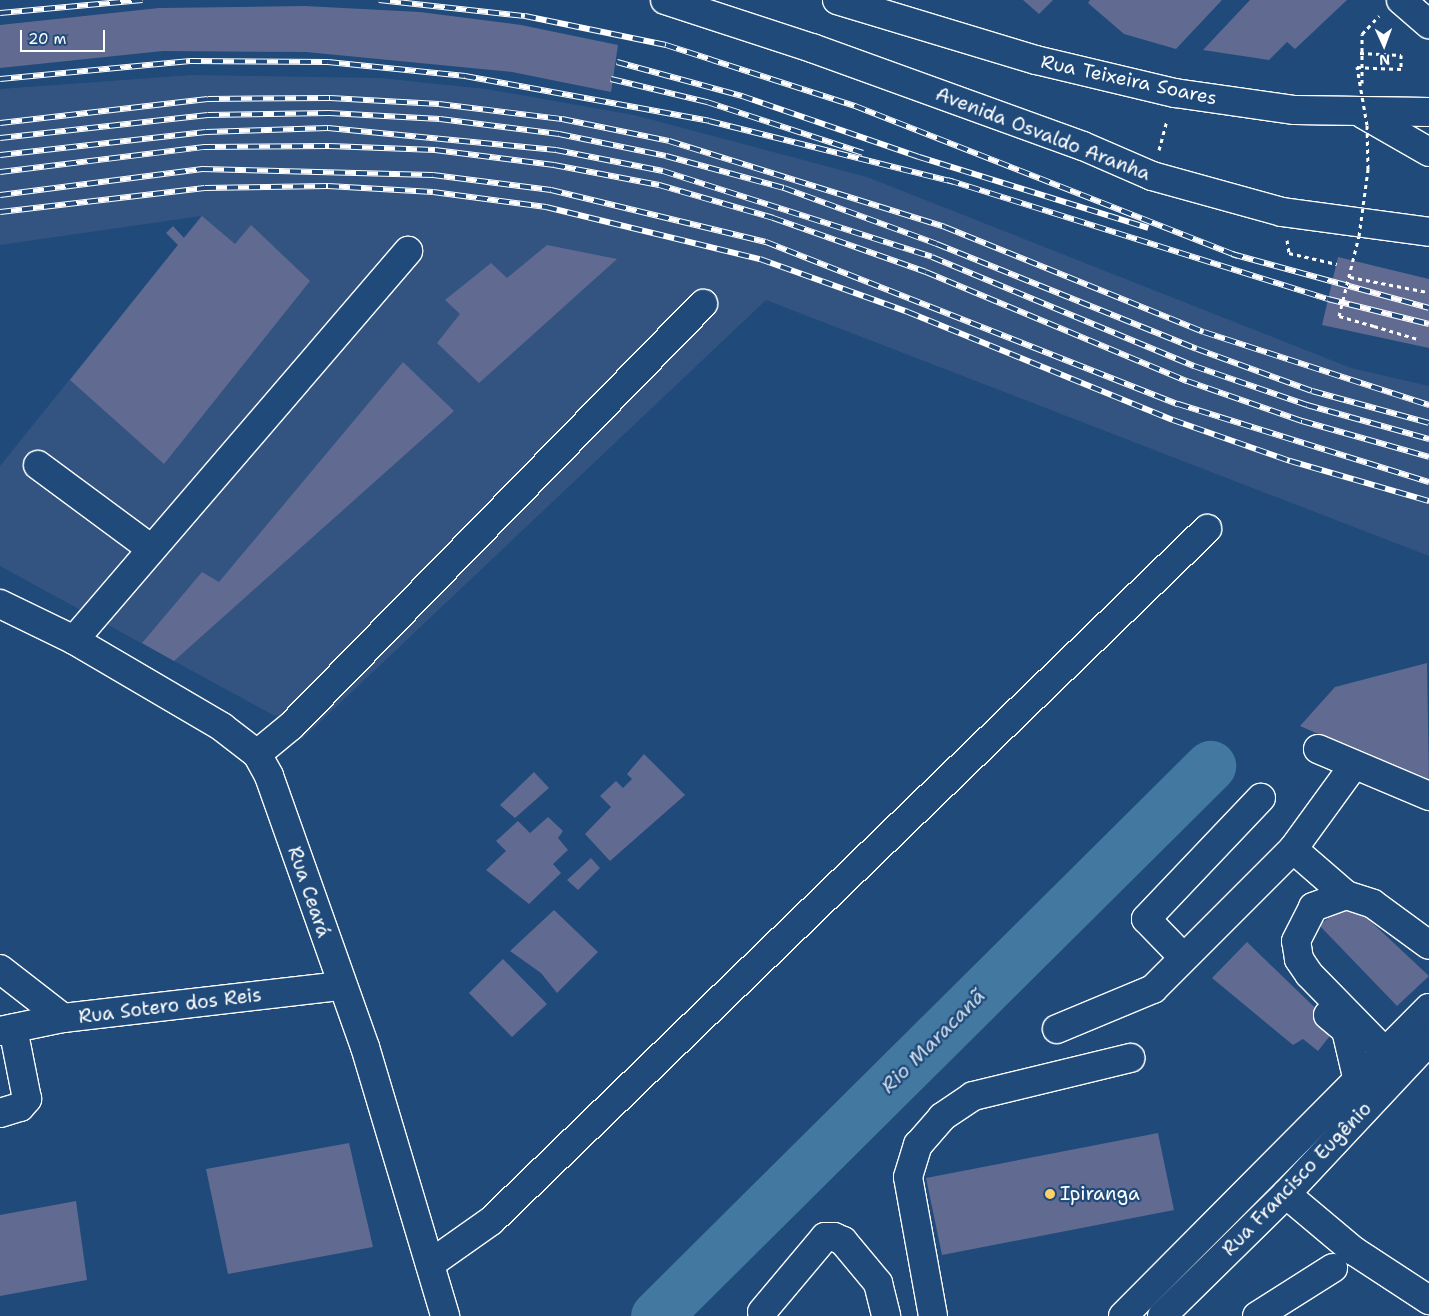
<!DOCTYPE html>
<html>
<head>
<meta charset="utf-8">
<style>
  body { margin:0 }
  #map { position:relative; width:1429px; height:1316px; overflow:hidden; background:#1f4a7a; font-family:"Shantell Sans",sans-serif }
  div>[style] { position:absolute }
  .built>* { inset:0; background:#335481 }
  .river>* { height:51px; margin:-25.5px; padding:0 25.5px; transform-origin:25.5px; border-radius:25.5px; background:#4378a1 }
  .building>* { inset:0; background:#616a91 }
  .path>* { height:3px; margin-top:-1.5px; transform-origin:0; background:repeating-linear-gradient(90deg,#fff 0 4px,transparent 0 8px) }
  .roads { filter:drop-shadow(1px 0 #fff) drop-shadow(-1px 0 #fff) drop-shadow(0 1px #fff) drop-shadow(0 -1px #fff) }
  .minor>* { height:28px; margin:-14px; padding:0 14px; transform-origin:14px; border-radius:14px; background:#1f4a7a }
  .major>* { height:28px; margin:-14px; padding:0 14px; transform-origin:14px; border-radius:14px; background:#1f4a7a }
  .rail>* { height:5.5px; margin-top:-2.75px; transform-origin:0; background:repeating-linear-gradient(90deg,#1f4a7a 0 11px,#fff 0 22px); box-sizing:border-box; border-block:1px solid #fff }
  .path-bridge>* { height:3px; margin-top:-1.5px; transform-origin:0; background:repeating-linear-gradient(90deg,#fff 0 4px,transparent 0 8px) }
  .dots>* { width:14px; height:14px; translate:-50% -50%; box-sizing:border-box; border:2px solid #1f4a7a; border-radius:50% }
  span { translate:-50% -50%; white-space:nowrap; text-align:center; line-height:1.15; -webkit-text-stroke:4.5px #1f4a7a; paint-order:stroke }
  .street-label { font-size:19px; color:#fff }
  .poi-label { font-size:19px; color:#fff }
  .left { translate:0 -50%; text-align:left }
  .water-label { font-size:20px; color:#d0dde8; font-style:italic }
  .north { position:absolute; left:1359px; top:20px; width:50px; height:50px; -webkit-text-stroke:4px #1f4a7a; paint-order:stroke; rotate:178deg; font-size:14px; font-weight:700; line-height:20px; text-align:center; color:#fff }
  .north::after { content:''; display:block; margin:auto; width:18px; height:22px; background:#fff; clip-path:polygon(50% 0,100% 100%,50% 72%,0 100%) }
  .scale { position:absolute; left:20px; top:30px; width:85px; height:22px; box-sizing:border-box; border:2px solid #fff; border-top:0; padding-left:6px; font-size:15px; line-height:18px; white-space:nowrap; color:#fff; -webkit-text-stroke:4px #1f4a7a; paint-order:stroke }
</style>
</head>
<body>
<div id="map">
  <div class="built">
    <div style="clip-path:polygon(192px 75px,380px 78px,486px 89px,634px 115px,867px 177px,1351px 368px,1429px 386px,1429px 556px,766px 300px,302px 739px,279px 715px,275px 716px,0 566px,0 466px,201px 216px,0 245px,0 89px)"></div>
  </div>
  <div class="river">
    <div style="left:656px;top:1316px;width:781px;rotate:-44.79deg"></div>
  </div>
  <div class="building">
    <div style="clip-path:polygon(1023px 0,1053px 0,1039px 14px)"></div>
    <div style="clip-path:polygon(1090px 0,1222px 0,1176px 49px,1124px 34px,1088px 3px)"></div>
    <div style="clip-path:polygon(1250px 0,1347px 0,1295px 49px,1287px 42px,1269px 60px,1203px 50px)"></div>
    <div style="clip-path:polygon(305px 6px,420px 12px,521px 25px,618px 45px,611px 92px,512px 72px,306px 52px,163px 51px,0 68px,0 25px,159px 8px)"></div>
    <div style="clip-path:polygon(202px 216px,235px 244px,251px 225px,310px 281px,164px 464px,70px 380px,178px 245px,166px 233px,173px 226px,184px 238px)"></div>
    <div style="clip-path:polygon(547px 245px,617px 259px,479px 383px,437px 343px,460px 314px,445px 300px,491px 263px,507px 278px)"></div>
    <div style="clip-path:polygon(1338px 257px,1429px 279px,1429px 348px,1322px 325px)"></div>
    <div style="clip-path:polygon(403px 362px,454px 411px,174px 661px,142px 643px,202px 572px,219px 582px)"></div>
    <div style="clip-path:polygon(1427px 663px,1429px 782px,1300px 726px,1335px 687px)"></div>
    <div style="clip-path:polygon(644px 754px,685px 795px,610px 861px,585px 834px,611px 807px,600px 796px,616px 781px,623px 788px,632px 779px,627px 774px)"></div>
    <div style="clip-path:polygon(534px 772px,549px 788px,515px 818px,500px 805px)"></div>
    <div style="clip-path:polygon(548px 817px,563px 831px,558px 838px,568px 850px,553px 864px,561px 873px,529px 904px,486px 870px,506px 851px,496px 841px,518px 821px,530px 833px)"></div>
    <div style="clip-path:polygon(591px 858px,600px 868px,578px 890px,567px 880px)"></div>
    <div style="clip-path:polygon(1350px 902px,1429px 976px,1397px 1006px,1319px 925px)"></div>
    <div style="clip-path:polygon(554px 910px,598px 952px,557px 993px,541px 973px,510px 951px)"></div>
    <div style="clip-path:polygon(1247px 942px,1336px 1028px,1318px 1051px,1303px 1039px,1293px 1045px,1212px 978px)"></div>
    <div style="clip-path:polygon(503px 959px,547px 1004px,512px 1037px,469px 993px)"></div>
    <div style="clip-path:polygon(1158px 1133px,1174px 1210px,942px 1255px,926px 1178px)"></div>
    <div style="clip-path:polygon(349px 1143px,373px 1247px,228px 1274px,206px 1169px)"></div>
    <div style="clip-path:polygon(76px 1201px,87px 1280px,0 1296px,0 1215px)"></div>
  </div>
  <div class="path">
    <div style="left:1360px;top:53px;width:41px;rotate:2.8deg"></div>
    <div style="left:1401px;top:55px;width:14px;rotate:90deg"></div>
    <div style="left:1401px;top:69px;width:27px;rotate:-178deg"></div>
    <div style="left:1362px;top:83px;width:49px;rotate:-90deg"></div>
    <div style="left:1362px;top:34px;width:25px;rotate:-47deg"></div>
    <div style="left:1159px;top:150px;width:31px;rotate:-75deg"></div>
    <div style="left:1287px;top:240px;width:13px;rotate:81deg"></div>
    <div style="left:1289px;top:253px;width:49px;rotate:12.9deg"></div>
    <div style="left:1350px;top:277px;width:79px;rotate:10.9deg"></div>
    <div style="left:1374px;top:326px;width:46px;rotate:16.5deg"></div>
  </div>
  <div class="roads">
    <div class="minor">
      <div style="left:1401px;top:0;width:37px;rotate:41deg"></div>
      <div style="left:38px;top:465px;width:139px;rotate:36.5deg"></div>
      <div style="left:0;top:604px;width:82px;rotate:25.9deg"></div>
      <div style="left:74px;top:640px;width:172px;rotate:30.4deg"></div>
      <div style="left:222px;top:727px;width:44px;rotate:37.6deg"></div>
      <div style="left:257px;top:754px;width:25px;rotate:61deg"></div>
      <div style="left:269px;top:776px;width:288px;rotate:70.5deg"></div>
      <div style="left:365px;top:1047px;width:281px;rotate:73.4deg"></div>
      <div style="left:74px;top:640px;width:513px;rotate:-49.35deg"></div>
      <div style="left:1318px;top:749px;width:121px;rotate:22.9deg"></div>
      <div style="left:257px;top:754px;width:44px;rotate:-39.5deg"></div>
      <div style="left:291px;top:726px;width:590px;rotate:-45.69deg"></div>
      <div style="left:1293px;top:849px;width:104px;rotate:-54deg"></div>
      <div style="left:1183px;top:957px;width:53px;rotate:-134.2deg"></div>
      <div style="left:1146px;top:919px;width:167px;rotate:-46.5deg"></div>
      <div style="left:0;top:969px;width:80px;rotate:37.9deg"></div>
      <div style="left:1328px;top:1015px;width:23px;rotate:40deg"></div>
      <div style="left:1346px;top:1030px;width:48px;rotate:76.8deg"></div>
      <div style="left:1057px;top:1029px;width:104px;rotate:-22.6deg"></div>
      <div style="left:1153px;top:989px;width:198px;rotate:-45deg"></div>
      <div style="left:1293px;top:849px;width:70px;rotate:41deg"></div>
      <div style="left:0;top:1031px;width:64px;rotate:-11.7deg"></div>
      <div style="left:63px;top:1018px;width:280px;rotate:-6.6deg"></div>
      <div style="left:1398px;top:1065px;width:127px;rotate:-134.4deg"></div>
      <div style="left:1309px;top:974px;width:18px;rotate:-124deg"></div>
      <div style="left:1299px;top:959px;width:18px;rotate:-99deg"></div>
      <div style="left:1296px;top:941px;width:38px;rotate:-63deg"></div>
      <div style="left:1313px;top:907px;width:35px;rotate:-20deg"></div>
      <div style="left:1346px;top:895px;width:28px;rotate:18deg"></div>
      <div style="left:1373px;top:904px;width:69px;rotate:36.2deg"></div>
      <div style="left:0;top:1113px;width:21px;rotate:-17deg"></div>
      <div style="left:20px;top:1107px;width:11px;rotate:-49deg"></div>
      <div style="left:27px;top:1099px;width:72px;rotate:-101.2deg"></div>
      <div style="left:1286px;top:1194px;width:89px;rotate:40deg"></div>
      <div style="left:1354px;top:1251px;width:90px;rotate:33.2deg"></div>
      <div style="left:430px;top:1264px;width:75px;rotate:-35.2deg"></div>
      <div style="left:491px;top:1221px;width:996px;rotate:-44.02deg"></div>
      <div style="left:762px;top:1312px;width:98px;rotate:-50deg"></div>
      <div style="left:825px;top:1237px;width:9px"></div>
      <div style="left:834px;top:1237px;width:10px;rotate:24deg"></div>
      <div style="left:843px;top:1241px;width:55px;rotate:50.2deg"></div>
      <div style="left:878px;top:1283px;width:34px;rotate:76deg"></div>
      <div style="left:933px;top:1316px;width:141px;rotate:-100.2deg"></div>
      <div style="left:908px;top:1177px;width:34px;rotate:-73deg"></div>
      <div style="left:918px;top:1145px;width:37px;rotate:-49deg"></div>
      <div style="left:942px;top:1117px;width:37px;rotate:-34deg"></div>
      <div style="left:973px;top:1096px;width:162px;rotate:-13.6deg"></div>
      <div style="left:1123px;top:1316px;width:434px;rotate:-45.2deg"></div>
      <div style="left:1257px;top:1316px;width:90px;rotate:-32.3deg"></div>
    </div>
    <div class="major">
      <div style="left:665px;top:0;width:155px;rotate:18.1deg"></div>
      <div style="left:812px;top:48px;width:288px;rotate:19.9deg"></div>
      <div style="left:1083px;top:146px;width:75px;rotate:23.5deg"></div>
      <div style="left:1152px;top:176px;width:135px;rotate:15.5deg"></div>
      <div style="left:1282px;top:212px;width:148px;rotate:7.7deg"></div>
      <div style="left:837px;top:0;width:208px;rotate:16.8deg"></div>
      <div style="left:1036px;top:60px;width:143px;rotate:13.4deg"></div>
      <div style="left:1175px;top:93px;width:121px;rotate:8.1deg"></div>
      <div style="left:1295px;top:110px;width:134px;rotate:0.9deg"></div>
      <div style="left:1363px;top:114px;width:76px;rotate:29.9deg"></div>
      <div style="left:1162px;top:1316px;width:174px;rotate:-44.5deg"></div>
      <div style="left:1286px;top:1194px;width:209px;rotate:-46.9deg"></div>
    </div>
  </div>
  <div class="rail">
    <div style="left:379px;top:0;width:147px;rotate:6.3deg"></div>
    <div style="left:525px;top:16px;width:144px;rotate:11.6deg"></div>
    <div style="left:666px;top:45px;width:199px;rotate:17.9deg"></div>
    <div style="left:855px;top:106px;width:411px;rotate:21.4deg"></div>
    <div style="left:0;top:13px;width:143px;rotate:-5.2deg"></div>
    <div style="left:617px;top:62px;width:130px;rotate:15.2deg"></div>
    <div style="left:742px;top:96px;width:187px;rotate:19deg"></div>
    <div style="left:919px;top:157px;width:240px;rotate:17.2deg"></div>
    <div style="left:0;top:79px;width:191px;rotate:-5.4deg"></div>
    <div style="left:190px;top:61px;width:138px;rotate:0.4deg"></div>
    <div style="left:328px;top:62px;width:138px;rotate:5.8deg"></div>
    <div style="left:465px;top:76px;width:248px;rotate:10.4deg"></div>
    <div style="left:709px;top:121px;width:252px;rotate:14deg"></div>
    <div style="left:611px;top:79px;width:99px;rotate:13.5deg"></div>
    <div style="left:707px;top:102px;width:164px;rotate:18.1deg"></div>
    <div style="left:0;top:123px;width:209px;rotate:-6.6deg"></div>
    <div style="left:208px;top:99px;width:122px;rotate:-0.5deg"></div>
    <div style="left:330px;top:98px;width:109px;rotate:3.2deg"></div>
    <div style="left:439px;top:104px;width:124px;rotate:7deg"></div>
    <div style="left:562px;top:119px;width:109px;rotate:11.6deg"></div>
    <div style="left:669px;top:141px;width:289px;rotate:17.3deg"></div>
    <div style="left:945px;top:227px;width:279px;rotate:22.1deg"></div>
    <div style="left:1204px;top:332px;width:237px;rotate:18deg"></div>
    <div style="left:0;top:138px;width:209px;rotate:-6.3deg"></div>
    <div style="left:208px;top:115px;width:121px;rotate:-0.9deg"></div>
    <div style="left:329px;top:113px;width:111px;rotate:3.1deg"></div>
    <div style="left:440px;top:119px;width:120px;rotate:7.2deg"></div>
    <div style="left:559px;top:134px;width:109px;rotate:11.6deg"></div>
    <div style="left:666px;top:156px;width:122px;rotate:15.2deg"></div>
    <div style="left:784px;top:188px;width:163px;rotate:20.1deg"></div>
    <div style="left:937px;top:244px;width:280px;rotate:22deg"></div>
    <div style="left:1197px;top:349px;width:122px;rotate:20.1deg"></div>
    <div style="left:1312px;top:391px;width:121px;rotate:15.3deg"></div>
    <div style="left:0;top:155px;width:207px;rotate:-6.4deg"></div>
    <div style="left:206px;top:132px;width:122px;rotate:-1.9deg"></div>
    <div style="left:328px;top:128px;width:229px;rotate:5.5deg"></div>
    <div style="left:556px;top:150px;width:109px;rotate:11.1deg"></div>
    <div style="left:663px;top:171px;width:282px;rotate:17.7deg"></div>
    <div style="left:932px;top:257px;width:284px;rotate:22.6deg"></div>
    <div style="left:1194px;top:366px;width:120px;rotate:19deg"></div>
    <div style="left:1307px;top:405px;width:127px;rotate:15.6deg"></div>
    <div style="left:0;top:172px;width:206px;rotate:-7deg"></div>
    <div style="left:204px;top:147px;width:125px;rotate:-0.5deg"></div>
    <div style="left:329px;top:146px;width:106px;rotate:2.2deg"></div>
    <div style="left:435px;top:150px;width:120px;rotate:7.2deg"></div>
    <div style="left:554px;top:165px;width:107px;rotate:10.8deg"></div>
    <div style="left:659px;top:185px;width:119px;rotate:16.1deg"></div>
    <div style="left:773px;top:218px;width:162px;rotate:19.4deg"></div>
    <div style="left:926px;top:272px;width:283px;rotate:22.7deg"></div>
    <div style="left:1187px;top:381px;width:122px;rotate:19.2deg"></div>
    <div style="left:1302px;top:421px;width:132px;rotate:15.8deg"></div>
    <div style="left:948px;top:180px;width:398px;rotate:17.4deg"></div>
    <div style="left:1328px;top:299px;width:104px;rotate:13.9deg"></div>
    <div style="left:0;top:195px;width:204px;rotate:-7.3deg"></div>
    <div style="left:202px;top:169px;width:231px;rotate:1.5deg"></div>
    <div style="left:433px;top:175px;width:119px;rotate:7.2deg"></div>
    <div style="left:551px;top:190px;width:221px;rotate:13.6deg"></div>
    <div style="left:766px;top:242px;width:443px;rotate:21.5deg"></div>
    <div style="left:1178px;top:404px;width:263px;rotate:17.3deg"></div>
    <div style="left:0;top:212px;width:206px;rotate:-6.7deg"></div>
    <div style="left:205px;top:188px;width:123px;rotate:-0.9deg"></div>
    <div style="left:328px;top:186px;width:105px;rotate:3.3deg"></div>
    <div style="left:433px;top:192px;width:114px;rotate:7.6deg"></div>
    <div style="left:546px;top:207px;width:220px;rotate:13.7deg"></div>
    <div style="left:760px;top:259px;width:157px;rotate:19.7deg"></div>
    <div style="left:908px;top:312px;width:286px;rotate:22.2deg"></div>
    <div style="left:1173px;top:420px;width:124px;rotate:19.3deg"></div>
    <div style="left:1290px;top:461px;width:145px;rotate:16.1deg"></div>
    <div style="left:1232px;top:254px;width:204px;rotate:15.3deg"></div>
  </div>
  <div class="path-bridge">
    <div style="left:1374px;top:326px;width:36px;rotate:-164deg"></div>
    <div style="left:1339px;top:316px;width:82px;rotate:-76deg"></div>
    <div style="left:1359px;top:236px;width:68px;rotate:-82.3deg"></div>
    <div style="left:1368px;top:169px;width:44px;rotate:-91.3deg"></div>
    <div style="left:1367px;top:125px;width:59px;rotate:-99.8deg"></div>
    <div style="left:1357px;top:67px;width:17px;rotate:3deg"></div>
  </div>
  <div class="dots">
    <div style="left:1050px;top:1194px;background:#ffd166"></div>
  </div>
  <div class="street-label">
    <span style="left:1129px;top:80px;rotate:12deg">Rua Teixeira Soares</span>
    <span style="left:1043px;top:134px;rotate:21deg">Avenida Osvaldo Aranha</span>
    <span style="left:309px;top:892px;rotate:71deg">Rua Ceará</span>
    <span style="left:170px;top:1006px;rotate:-7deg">Rua Sotero dos Reis</span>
    <span style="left:1297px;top:1179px;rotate:-46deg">Rua Francisco Eugênio</span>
  </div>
  <div class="poi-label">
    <span class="left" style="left:1060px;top:1194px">Ipiranga</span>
  </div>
  <div class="water-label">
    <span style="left:933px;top:1041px;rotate:-45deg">Rio Maracanã</span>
  </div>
  <div class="north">N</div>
  <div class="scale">20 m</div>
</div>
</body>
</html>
